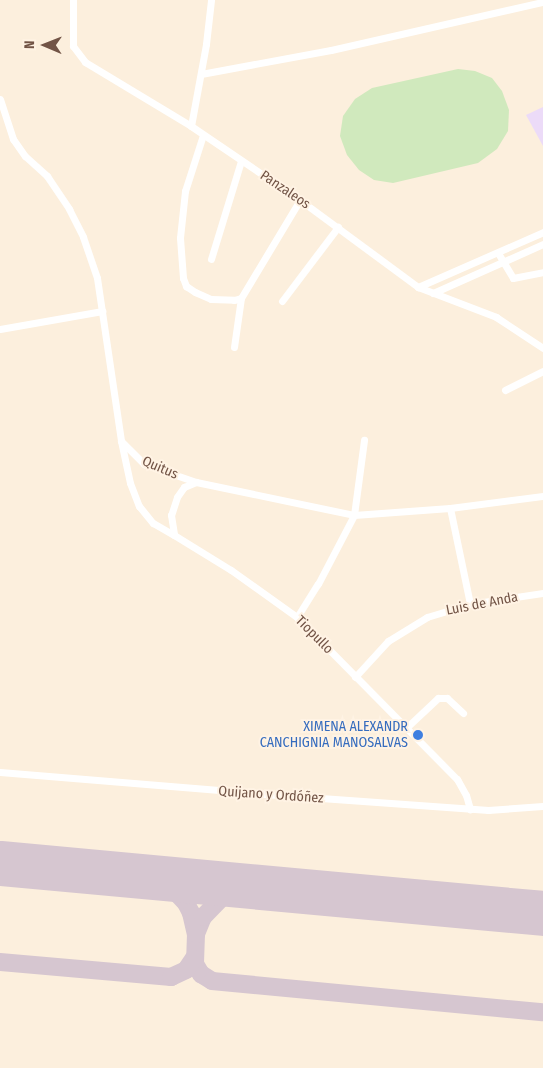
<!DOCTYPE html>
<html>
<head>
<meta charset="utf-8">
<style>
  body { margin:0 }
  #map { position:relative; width:543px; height:1068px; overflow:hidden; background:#fcefdd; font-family:"Fira Sans Condensed",sans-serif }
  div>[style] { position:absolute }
  .education>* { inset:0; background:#ecdbf8 }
  .green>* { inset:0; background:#d0e9bd }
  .taxiway>* { height:18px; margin:-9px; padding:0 9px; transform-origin:9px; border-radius:9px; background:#d6c6d0 }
  .runway>* { height:45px; margin:-22.5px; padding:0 22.5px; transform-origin:22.5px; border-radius:22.5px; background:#d6c6d0 }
  .minor>* { height:7px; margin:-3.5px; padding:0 3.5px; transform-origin:3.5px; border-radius:3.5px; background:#fff }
  .dots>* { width:14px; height:14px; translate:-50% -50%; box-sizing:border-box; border:2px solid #fff3e4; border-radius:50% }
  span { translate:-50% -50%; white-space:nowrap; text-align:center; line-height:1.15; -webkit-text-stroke:4px #fff3e4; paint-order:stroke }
  .street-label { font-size:14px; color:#725446 }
  .shop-label { font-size:14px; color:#366cbe }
  .right { translate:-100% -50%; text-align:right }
  .north { position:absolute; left:20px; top:20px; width:50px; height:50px; -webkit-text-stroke:4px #fff3e4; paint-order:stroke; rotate:271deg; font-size:14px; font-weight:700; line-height:20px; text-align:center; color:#725446 }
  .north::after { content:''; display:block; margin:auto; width:18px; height:22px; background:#725446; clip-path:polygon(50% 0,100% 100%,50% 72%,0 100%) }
</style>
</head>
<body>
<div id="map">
  <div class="education">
    <div style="clip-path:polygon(543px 107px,543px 146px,526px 115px)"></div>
  </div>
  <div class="green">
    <div style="clip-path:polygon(458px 69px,475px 71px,492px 78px,502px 91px,509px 110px,508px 131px,497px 149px,478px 163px,393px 183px,374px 180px,359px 170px,347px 155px,340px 136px,343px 116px,355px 99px,372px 88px)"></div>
  </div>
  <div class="taxiway">
    <div style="left:0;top:863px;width:2px"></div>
    <div style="left:137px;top:875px;width:27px;rotate:15deg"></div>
    <div style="left:163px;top:882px;width:11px;rotate:34deg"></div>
    <div style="left:172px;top:888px;width:21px;rotate:47deg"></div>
    <div style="left:186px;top:903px;width:11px;rotate:63deg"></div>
    <div style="left:191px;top:913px;width:22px;rotate:77deg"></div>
    <div style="left:196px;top:934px;width:30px;rotate:92deg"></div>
    <div style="left:195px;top:964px;width:12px;rotate:59deg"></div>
    <div style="left:201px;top:974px;width:13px;rotate:32deg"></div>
    <div style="left:212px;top:981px;width:332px;rotate:5.4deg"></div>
    <div style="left:196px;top:934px;width:18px;rotate:-68deg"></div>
    <div style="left:203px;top:917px;width:30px;rotate:-46deg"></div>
    <div style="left:224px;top:895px;width:20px;rotate:-20deg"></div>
    <div style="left:243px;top:888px;width:24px"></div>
    <div style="left:0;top:962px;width:172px;rotate:5deg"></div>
    <div style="left:171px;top:977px;width:17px;rotate:-25deg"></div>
    <div style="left:186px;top:970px;width:14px;rotate:-56deg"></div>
  </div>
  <div class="runway">
    <div style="left:0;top:863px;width:545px;rotate:5.26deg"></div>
  </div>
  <div class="minor">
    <div style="left:73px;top:0;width:46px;rotate:90deg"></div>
    <div style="left:73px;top:46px;width:20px;rotate:53deg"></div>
    <div style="left:85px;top:62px;width:124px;rotate:31.1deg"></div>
    <div style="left:191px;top:126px;width:132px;rotate:34.2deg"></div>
    <div style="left:300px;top:200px;width:147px;rotate:36.4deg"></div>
    <div style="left:418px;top:287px;width:84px;rotate:21deg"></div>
    <div style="left:496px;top:317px;width:56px;rotate:33.4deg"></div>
    <div style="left:201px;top:74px;width:132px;rotate:-10.5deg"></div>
    <div style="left:331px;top:50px;width:217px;rotate:-12.8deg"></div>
    <div style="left:0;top:99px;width:42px;rotate:72deg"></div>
    <div style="left:13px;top:139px;width:21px;rotate:55deg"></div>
    <div style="left:25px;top:156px;width:30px;rotate:42deg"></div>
    <div style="left:47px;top:176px;width:40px;rotate:56deg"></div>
    <div style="left:69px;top:209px;width:31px;rotate:63deg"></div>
    <div style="left:83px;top:237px;width:43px;rotate:71.1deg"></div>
    <div style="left:97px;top:278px;width:165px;rotate:81.6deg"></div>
    <div style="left:121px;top:441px;width:33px;rotate:45deg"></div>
    <div style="left:144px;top:464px;width:55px;rotate:19.1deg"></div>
    <div style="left:196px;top:482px;width:161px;rotate:11.8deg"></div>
    <div style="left:354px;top:515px;width:96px;rotate:-4.2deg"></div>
    <div style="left:450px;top:508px;width:94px;rotate:-7.4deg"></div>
    <div style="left:191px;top:126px;width:83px;rotate:-79.6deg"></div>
    <div style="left:206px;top:44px;width:44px;rotate:-83.5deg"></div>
    <div style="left:203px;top:135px;width:59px;rotate:107.8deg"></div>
    <div style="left:185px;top:191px;width:47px;rotate:96.1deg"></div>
    <div style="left:180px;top:238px;width:40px;rotate:85.7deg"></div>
    <div style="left:183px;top:278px;width:9px;rotate:69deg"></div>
    <div style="left:186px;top:286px;width:11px;rotate:34deg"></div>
    <div style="left:195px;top:292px;width:17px;rotate:24deg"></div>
    <div style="left:211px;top:299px;width:23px;rotate:2deg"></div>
    <div style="left:234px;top:300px;width:7px;rotate:-16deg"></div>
    <div style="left:241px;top:298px;width:114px;rotate:-59deg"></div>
    <div style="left:498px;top:253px;width:29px;rotate:59deg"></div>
    <div style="left:513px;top:278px;width:31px;rotate:-11deg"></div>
    <div style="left:211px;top:259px;width:102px;rotate:-73deg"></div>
    <div style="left:418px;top:287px;width:137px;rotate:-23.7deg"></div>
    <div style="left:433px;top:293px;width:120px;rotate:-24deg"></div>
    <div style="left:282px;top:301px;width:93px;rotate:-52.9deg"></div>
    <div style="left:0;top:329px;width:104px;rotate:-10deg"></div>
    <div style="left:234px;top:347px;width:49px;rotate:-81.9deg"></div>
    <div style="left:505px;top:390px;width:42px;rotate:-26.6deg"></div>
    <div style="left:121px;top:441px;width:43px;rotate:77.9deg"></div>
    <div style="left:130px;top:483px;width:25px;rotate:69deg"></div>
    <div style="left:139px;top:506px;width:22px;rotate:51deg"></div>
    <div style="left:153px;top:523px;width:24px;rotate:30deg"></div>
    <div style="left:196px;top:482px;width:13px;rotate:157deg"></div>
    <div style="left:184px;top:487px;width:12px;rotate:125deg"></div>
    <div style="left:177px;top:497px;width:19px;rotate:108deg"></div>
    <div style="left:171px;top:515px;width:20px;rotate:81deg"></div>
    <div style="left:174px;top:535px;width:67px;rotate:31.6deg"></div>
    <div style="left:231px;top:570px;width:81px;rotate:35.5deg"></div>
    <div style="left:297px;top:617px;width:228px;rotate:45.4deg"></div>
    <div style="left:457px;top:779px;width:18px;rotate:61deg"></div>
    <div style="left:466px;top:795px;width:15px;rotate:74deg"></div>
    <div style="left:450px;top:508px;width:98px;rotate:78.2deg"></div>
    <div style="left:297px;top:617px;width:39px;rotate:-58deg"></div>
    <div style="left:318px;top:584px;width:78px;rotate:-62.4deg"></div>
    <div style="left:354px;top:515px;width:76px;rotate:-82.4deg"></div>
    <div style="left:355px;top:677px;width:49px;rotate:-47.5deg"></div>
    <div style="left:388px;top:641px;width:46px;rotate:-31.6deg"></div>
    <div style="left:427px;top:617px;width:45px;rotate:-16.8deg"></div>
    <div style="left:470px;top:604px;width:74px;rotate:-8.6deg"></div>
    <div style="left:406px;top:728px;width:44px;rotate:-43.2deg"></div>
    <div style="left:438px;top:698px;width:9px"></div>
    <div style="left:447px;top:698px;width:22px;rotate:43deg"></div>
    <div style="left:0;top:772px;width:266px;rotate:4.7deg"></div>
    <div style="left:265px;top:794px;width:224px;rotate:4.1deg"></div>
    <div style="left:488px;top:810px;width:55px;rotate:-4.2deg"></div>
  </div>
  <div class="dots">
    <div style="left:418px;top:735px;background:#3f7fe0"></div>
  </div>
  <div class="street-label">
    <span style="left:285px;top:190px;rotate:34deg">Panzaleos</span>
    <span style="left:160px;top:468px;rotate:23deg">Quitus</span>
    <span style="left:482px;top:604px;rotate:-11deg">Luis de Anda</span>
    <span style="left:314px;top:635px;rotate:45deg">Tiopullo</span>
    <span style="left:271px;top:795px;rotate:4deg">Quijano y Ordóñez</span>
  </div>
  <div class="shop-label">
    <span class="right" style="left:408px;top:735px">XIMENA ALEXANDR<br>CANCHIGNIA MANOSALVAS</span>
  </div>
  <div class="north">N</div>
</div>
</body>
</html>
